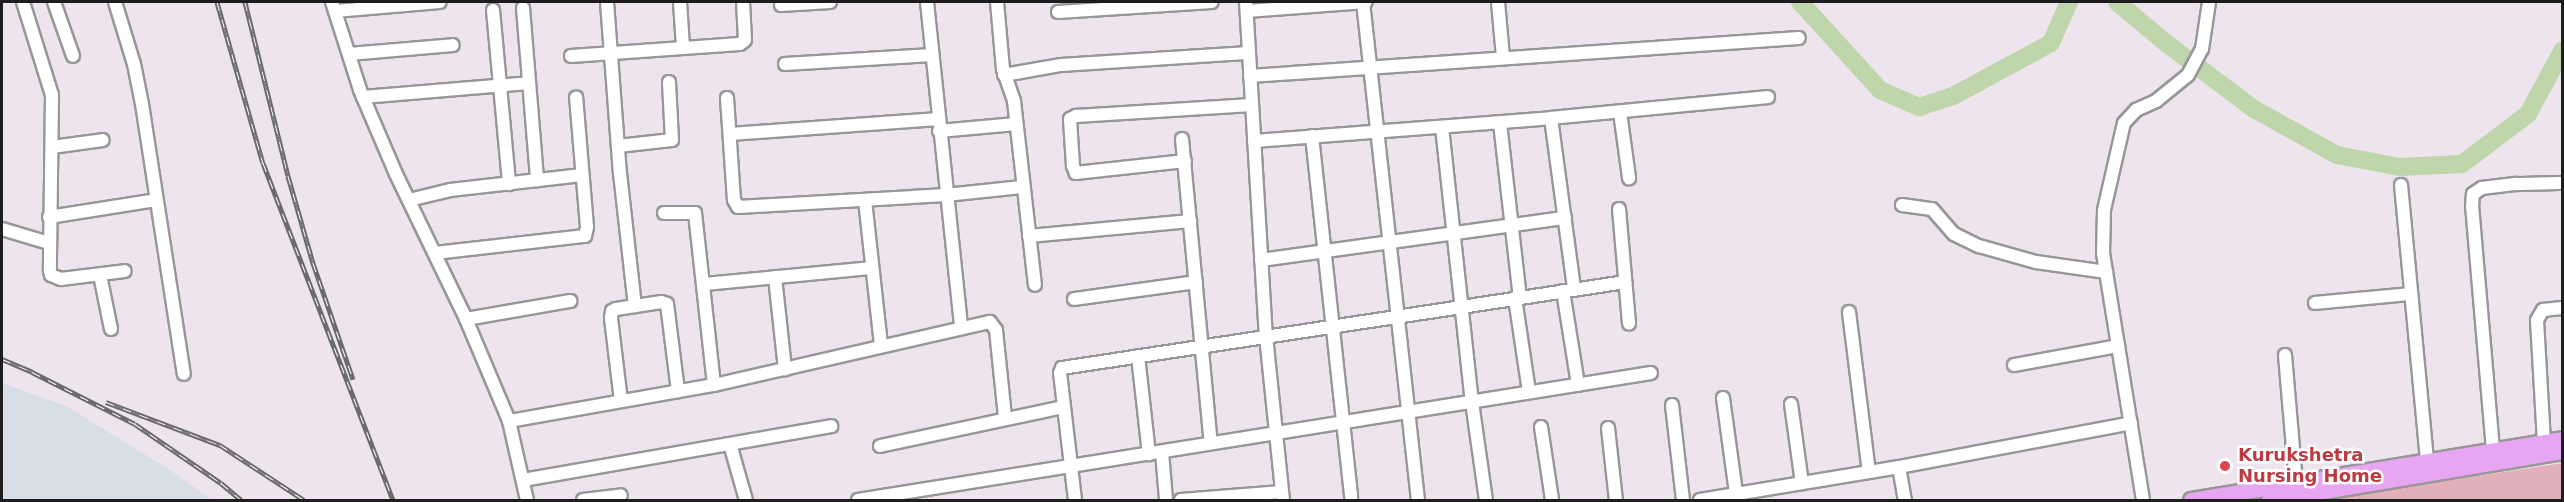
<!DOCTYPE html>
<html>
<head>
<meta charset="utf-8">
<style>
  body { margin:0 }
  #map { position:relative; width:2564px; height:502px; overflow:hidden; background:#ede4ed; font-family:"DejaVu Sans",sans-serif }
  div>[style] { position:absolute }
  .industrial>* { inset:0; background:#d7dee5 }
  .grass>* { inset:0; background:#e2b0ba }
  .river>* { height:18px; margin:-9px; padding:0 9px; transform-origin:9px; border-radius:9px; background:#bfd6aa }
  .roads { filter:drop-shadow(2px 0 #979797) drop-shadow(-2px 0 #979797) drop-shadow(0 2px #979797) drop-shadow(0 -2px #979797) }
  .minor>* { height:12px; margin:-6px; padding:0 6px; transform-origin:6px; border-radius:6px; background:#fff }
  .major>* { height:15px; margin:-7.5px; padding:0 7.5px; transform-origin:7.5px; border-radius:7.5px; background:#e6a6f1 }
  .rail>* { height:5px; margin-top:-2.5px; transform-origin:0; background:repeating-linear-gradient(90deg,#fff 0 9px,#6b6b6b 0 18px); box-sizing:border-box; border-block:2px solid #6b6b6b }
  .dots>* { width:16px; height:16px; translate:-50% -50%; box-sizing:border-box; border:3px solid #fff; border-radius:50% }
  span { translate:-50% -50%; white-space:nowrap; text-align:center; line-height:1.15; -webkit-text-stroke:5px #fff; paint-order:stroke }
  .health-label { font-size:18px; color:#be3a42; font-weight:700 }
  .left { translate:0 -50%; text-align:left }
  .frame { position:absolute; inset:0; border:3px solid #1d1d1d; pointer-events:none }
</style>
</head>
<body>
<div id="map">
  <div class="industrial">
    <div style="clip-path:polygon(2px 383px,66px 406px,170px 470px,212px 500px,2px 500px)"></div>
  </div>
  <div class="grass">
    <div style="clip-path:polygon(2562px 463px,2562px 500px,2322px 500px)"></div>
  </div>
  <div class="river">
    <div style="left:1800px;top:2px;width:119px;rotate:47.7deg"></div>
    <div style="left:1880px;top:90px;width:43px;rotate:23.6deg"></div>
    <div style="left:1919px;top:107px;width:36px;rotate:-18deg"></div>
    <div style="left:1953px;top:96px;width:111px;rotate:-28.4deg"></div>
    <div style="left:2051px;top:43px;width:45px;rotate:-66.3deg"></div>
    <div style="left:2117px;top:2px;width:64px;rotate:39.9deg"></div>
    <div style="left:2166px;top:43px;width:110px;rotate:36.9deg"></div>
    <div style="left:2254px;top:109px;width:95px;rotate:29deg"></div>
    <div style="left:2337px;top:155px;width:64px;rotate:10.8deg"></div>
    <div style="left:2400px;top:167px;width:62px;rotate:-2.8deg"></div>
    <div style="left:2462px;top:164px;width:83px;rotate:-37.1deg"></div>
    <div style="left:2528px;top:114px;width:72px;rotate:-61.6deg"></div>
  </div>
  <div class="roads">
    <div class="minor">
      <div style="left:23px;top:2px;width:97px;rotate:72.7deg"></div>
      <div style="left:52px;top:95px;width:176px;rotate:90.7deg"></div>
      <div style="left:50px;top:271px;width:4px;rotate:76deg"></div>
      <div style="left:51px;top:275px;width:11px;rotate:22deg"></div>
      <div style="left:61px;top:279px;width:64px;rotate:-7.1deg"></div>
      <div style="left:54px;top:2px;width:57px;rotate:70.6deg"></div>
      <div style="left:115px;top:2px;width:65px;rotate:73deg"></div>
      <div style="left:134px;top:64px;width:41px;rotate:78.7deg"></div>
      <div style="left:142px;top:104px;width:273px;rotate:81.2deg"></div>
      <div style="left:332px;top:2px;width:92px;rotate:72.3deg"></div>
      <div style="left:360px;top:90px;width:91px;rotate:66.8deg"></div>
      <div style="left:396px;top:174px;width:161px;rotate:64.2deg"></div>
      <div style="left:466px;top:319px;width:111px;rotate:67.1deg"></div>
      <div style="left:509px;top:421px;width:81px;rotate:77.2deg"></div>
      <div style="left:607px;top:2px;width:171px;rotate:85.7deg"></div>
      <div style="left:620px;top:173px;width:134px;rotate:83.6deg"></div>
      <div style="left:680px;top:2px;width:45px;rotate:86.2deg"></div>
      <div style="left:927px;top:2px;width:328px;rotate:84deg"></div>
      <div style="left:997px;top:2px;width:67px;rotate:84.9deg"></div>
      <div style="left:1003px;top:69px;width:34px;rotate:71deg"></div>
      <div style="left:1014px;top:101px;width:185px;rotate:83.5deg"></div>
      <div style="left:1246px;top:2px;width:335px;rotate:86.6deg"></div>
      <div style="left:1266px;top:336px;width:165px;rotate:84.1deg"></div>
      <div style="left:1363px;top:2px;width:501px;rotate:83.7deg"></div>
      <div style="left:1498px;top:2px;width:55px;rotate:84.8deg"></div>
      <div style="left:781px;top:5px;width:49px;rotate:-3.5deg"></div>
      <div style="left:523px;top:8px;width:173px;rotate:85.3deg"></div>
      <div style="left:493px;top:10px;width:175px;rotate:84.7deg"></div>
      <div style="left:335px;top:11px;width:105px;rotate:-4.9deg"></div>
      <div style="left:1247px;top:11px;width:119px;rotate:-4.3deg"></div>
      <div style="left:1058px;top:12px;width:154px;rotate:-3.7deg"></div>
      <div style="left:349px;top:54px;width:104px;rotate:-4.9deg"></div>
      <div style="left:571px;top:56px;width:169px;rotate:-4.1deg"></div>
      <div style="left:740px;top:44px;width:6px;rotate:-39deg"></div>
      <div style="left:745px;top:40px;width:38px;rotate:-93deg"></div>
      <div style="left:785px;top:64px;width:147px;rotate:-3.5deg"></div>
      <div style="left:1004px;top:75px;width:58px;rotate:-10deg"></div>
      <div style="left:1061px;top:65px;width:188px;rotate:-3.7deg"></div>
      <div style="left:1250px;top:76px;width:550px;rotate:-3.96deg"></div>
      <div style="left:363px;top:97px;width:166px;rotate:-4.8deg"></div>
      <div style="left:727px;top:98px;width:102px;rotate:86.1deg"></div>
      <div style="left:734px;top:200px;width:8px;rotate:60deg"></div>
      <div style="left:738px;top:207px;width:208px;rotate:-3.3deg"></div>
      <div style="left:946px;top:195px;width:76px;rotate:-6deg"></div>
      <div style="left:1620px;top:112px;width:67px;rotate:82.2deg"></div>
      <div style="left:1551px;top:118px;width:173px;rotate:82.3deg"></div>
      <div style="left:1500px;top:123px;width:176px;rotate:83.5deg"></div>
      <div style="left:1442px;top:127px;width:277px;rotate:83.8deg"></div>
      <div style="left:1472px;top:402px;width:99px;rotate:81.9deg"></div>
      <div style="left:939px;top:131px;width:77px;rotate:-5.2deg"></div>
      <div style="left:730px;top:134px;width:209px;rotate:-4.1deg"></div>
      <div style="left:1312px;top:136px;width:363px;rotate:83.8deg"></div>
      <div style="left:1182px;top:139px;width:305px;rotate:84.6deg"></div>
      <div style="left:1254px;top:141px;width:298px;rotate:-4.4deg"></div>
      <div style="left:1551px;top:118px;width:218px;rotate:-5.5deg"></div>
      <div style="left:618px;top:146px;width:54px;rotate:-6.3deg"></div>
      <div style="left:672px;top:140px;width:58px;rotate:-93deg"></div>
      <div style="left:52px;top:147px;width:51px;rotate:-7.8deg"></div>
      <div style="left:1185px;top:161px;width:110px;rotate:173.7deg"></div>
      <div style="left:1076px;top:173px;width:8px;rotate:-113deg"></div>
      <div style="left:1073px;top:166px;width:47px;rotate:-93.7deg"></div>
      <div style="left:1070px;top:119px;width:7px;rotate:-27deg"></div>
      <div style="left:1076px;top:116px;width:176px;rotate:-3.6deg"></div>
      <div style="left:2401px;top:185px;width:277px;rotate:84.6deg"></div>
      <div style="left:409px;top:200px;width:42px;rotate:-13.7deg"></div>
      <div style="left:450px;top:190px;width:133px;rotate:-6.5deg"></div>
      <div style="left:865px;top:200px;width:147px;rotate:83.7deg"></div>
      <div style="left:1902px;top:205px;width:30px;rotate:8deg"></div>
      <div style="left:1932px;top:209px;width:33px;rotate:49deg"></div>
      <div style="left:1954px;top:234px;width:28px;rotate:26deg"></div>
      <div style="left:1979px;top:246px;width:59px;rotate:15.7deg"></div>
      <div style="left:2036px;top:262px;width:71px;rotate:8.1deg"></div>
      <div style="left:1619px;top:209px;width:115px;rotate:85deg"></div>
      <div style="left:664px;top:213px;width:31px"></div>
      <div style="left:695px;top:213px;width:173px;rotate:83.7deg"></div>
      <div style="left:49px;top:217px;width:108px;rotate:-9deg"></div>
      <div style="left:2px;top:229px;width:49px;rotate:16.6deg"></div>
      <div style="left:1029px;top:236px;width:162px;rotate:-5.3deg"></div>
      <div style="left:435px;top:253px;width:151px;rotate:-6.5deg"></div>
      <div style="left:585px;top:236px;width:9px;rotate:-77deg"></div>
      <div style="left:587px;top:227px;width:130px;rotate:-94.8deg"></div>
      <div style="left:1261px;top:260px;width:307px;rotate:-7.9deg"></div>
      <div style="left:100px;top:275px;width:55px;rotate:78.5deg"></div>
      <div style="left:775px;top:277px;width:93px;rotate:83.8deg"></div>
      <div style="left:705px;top:284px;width:168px;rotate:-5.5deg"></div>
      <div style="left:1563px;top:291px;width:95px;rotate:80.9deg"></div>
      <div style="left:1515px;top:298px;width:95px;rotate:81.5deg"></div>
      <div style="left:1074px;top:299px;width:123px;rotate:-7.9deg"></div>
      <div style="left:2315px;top:303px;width:96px;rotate:-5.4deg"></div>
      <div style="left:1849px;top:312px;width:161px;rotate:82.9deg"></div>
      <div style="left:466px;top:319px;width:106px;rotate:-9.8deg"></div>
      <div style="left:2285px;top:355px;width:128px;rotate:85.1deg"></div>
      <div style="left:1138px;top:356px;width:99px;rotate:83.6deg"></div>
      <div style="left:2014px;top:365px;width:106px;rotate:-10.4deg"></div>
      <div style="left:1723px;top:398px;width:96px;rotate:82.2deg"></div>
      <div style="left:621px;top:401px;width:84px;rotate:-96.9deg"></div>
      <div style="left:611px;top:318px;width:7px;rotate:-82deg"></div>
      <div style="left:612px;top:311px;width:4px;rotate:-27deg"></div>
      <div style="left:616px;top:309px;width:46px;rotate:-8.8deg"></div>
      <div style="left:661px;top:302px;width:6px;rotate:18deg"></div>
      <div style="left:667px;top:304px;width:88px;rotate:82.8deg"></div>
      <div style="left:1791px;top:404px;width:80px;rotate:82.1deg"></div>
      <div style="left:1672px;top:405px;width:96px;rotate:83.4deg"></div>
      <div style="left:509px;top:421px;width:208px;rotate:-10deg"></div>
      <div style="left:714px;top:385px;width:283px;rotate:-12.9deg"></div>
      <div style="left:990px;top:322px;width:10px;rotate:53deg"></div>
      <div style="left:996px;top:330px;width:87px;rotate:84.1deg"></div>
      <div style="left:1541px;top:427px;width:74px;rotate:81.4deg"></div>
      <div style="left:1608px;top:428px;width:72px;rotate:83.7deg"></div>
      <div style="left:2544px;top:442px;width:122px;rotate:-93.3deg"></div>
      <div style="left:2537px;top:320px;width:12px;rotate:-59deg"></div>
      <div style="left:2543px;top:310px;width:19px;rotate:-6deg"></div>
      <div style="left:730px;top:444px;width:58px;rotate:74.1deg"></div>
      <div style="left:880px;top:446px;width:188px;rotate:-12deg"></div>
      <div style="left:2493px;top:450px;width:244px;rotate:-94.9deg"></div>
      <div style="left:2472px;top:207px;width:13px;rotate:-86deg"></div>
      <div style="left:2473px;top:194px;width:11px;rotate:-34deg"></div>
      <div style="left:2482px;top:188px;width:35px;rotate:-7deg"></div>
      <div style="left:2517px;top:184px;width:45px;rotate:-1.3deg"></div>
      <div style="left:1162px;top:452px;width:48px;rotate:85.2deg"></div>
      <div style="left:1899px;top:467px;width:236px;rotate:-10.7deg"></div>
      <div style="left:523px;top:480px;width:313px;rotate:-9.9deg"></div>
      <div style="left:583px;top:500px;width:38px;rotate:-7deg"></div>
      <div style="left:858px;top:500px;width:803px;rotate:-9.1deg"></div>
      <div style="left:1075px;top:500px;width:128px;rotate:-96.7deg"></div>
      <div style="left:1060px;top:373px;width:5px;rotate:-68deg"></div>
      <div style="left:1062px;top:368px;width:570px;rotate:-8.68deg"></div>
      <div style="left:1181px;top:500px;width:101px;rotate:-4.5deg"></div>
      <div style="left:1700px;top:500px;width:202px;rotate:-9.4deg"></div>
      <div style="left:1899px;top:467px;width:34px;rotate:80deg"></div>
      <div style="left:2143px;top:500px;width:249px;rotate:-99.2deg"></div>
      <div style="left:2103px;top:254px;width:44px;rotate:-88.7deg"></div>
      <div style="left:2104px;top:210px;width:89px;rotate:-77.1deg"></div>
      <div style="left:2124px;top:123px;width:18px;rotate:-47deg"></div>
      <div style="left:2136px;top:110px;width:22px;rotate:-24deg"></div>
      <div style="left:2156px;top:101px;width:41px;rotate:-39.1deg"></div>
      <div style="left:2188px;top:75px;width:30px;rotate:-62deg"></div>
      <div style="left:2202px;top:49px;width:48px;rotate:-81.5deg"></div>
    </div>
    <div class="major">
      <div style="left:2191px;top:500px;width:376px;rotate:-9.3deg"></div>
      <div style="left:2269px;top:500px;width:297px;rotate:-9.5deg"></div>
    </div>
  </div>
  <div class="rail">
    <div style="left:217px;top:2px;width:167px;rotate:74.1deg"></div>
    <div style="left:263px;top:163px;width:361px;rotate:68.9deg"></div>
    <div style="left:245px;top:2px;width:179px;rotate:76.1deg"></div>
    <div style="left:288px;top:176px;width:91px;rotate:74deg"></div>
    <div style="left:313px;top:263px;width:123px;rotate:71deg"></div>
    <div style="left:2px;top:359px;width:33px;rotate:23deg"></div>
    <div style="left:32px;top:372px;width:115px;rotate:26.8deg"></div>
    <div style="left:135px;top:424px;width:104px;rotate:34.5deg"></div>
    <div style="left:221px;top:483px;width:26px;rotate:40deg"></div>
    <div style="left:106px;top:402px;width:122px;rotate:20.7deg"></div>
    <div style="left:220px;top:445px;width:100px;rotate:33.2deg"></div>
  </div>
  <div class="dots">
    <div style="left:2225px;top:466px;background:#e0444e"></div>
  </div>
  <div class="health-label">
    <span class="left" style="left:2238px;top:466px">Kurukshetra<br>Nursing Home</span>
  </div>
  <div class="frame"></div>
</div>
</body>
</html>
